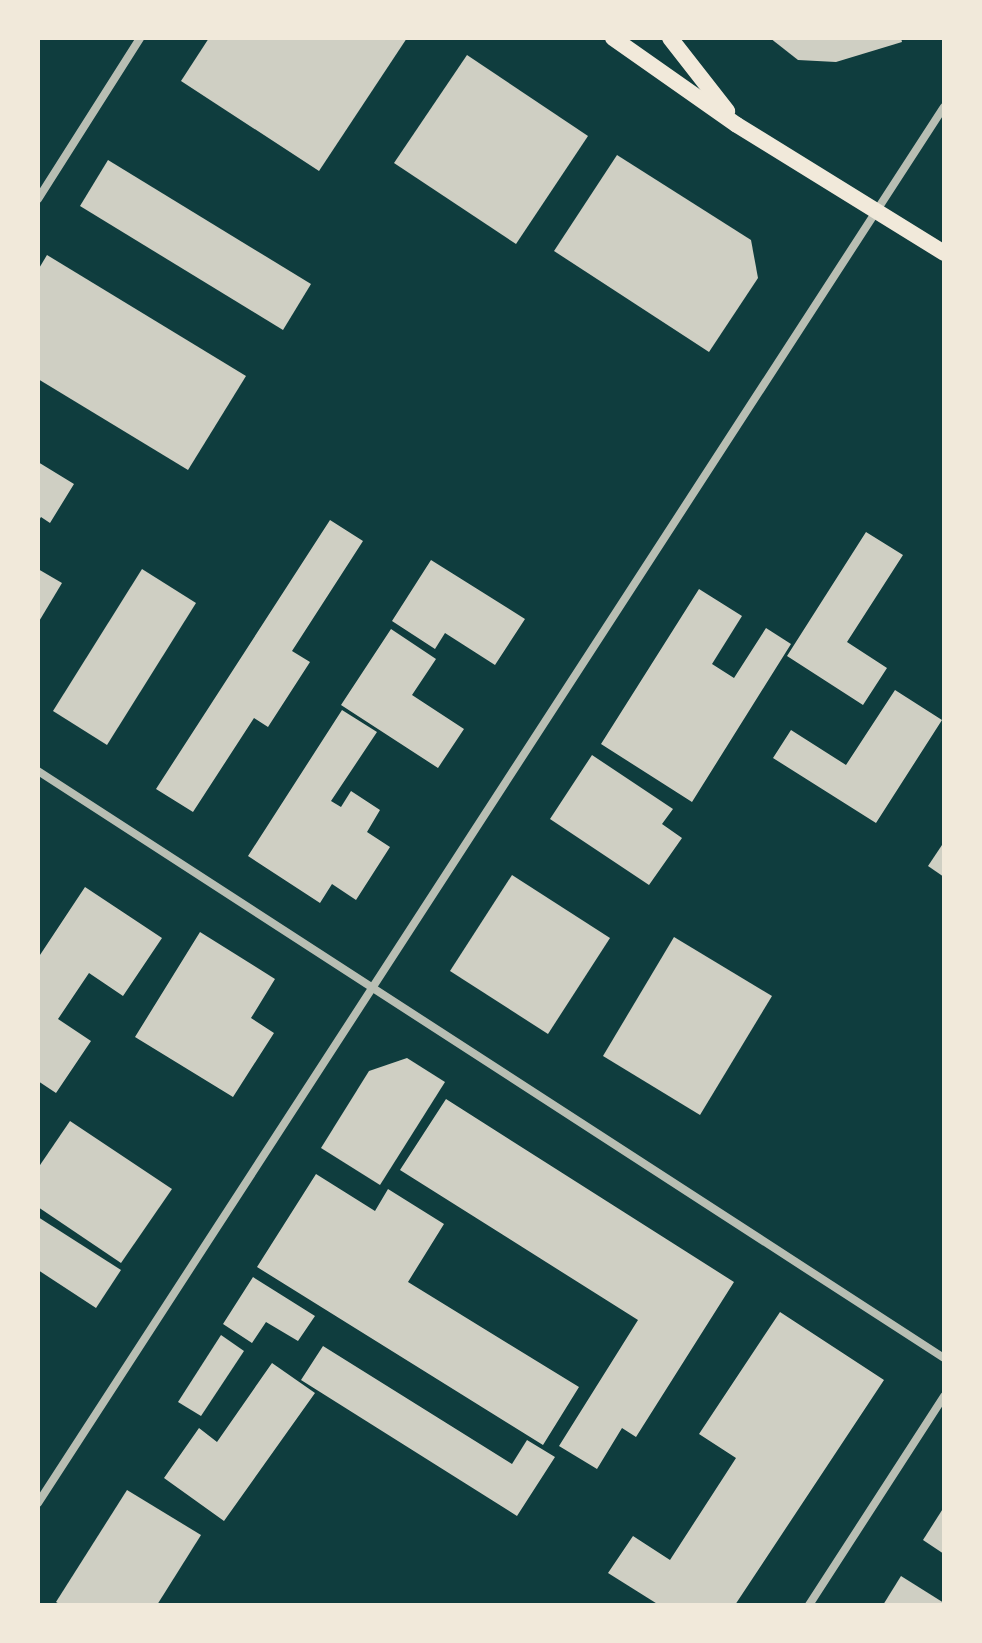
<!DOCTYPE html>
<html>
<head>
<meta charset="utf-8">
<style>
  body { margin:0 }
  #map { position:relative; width:982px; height:1643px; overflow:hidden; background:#0f3d3e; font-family:Poppins,sans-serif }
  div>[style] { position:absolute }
  .building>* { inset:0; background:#cfcfc3 }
  .minor>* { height:8px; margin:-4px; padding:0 4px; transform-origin:4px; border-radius:4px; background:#b8beb3 }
  .secondary>* { height:16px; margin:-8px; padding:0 8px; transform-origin:8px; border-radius:8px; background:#f1e9da }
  span { translate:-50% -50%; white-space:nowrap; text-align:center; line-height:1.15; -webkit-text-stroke:7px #f1e9da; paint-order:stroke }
  .frame { position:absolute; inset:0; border:40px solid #f1e9da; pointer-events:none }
</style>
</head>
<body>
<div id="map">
  <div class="building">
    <div style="clip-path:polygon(209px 38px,407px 38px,319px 171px,181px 81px)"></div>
    <div style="clip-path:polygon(770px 38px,901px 38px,902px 42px,836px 62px,798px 60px)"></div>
    <div style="clip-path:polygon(467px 55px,588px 136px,516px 244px,394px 163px)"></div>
    <div style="clip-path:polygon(617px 155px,751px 240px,758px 278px,709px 352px,554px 251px)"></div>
    <div style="clip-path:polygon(108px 160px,311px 284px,283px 330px,80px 206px)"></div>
    <div style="clip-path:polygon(47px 255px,246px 376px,188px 470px,38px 379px,38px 270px)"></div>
    <div style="clip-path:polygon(38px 462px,74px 484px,50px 523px,41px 517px,38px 522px)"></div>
    <div style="clip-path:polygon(330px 520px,363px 541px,292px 651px,310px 662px,268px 727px,254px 718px,193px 812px,156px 789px)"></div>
    <div style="clip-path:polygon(866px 532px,903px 555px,847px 642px,887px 668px,863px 705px,787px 656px)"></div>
    <div style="clip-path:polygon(431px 560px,525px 619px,495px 665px,445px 633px,435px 649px,392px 621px)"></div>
    <div style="clip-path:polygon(38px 569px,62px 583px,38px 623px)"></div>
    <div style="clip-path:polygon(142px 569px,196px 603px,107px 745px,53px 711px)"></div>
    <div style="clip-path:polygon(699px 589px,742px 616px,712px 664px,734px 678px,766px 628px,791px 644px,692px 802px,601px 744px)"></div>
    <div style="clip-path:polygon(391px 629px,436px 659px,412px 695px,464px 729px,438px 768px,341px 705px)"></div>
    <div style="clip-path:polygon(895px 690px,942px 720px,876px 823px,773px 758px,791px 730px,846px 765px)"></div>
    <div style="clip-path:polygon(342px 710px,377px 732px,331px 801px,341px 807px,351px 791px,380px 810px,367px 832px,390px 847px,356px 900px,332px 884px,320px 903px,248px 856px)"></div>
    <div style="clip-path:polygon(592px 755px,673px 809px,662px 824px,682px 838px,649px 885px,550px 819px)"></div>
    <div style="clip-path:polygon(944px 842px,944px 877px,928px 866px)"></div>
    <div style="clip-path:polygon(512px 875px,610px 938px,548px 1034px,450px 971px)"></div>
    <div style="clip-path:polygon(85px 887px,162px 938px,123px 996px,89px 973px,58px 1019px,91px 1041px,56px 1093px,38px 1081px,38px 958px)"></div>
    <div style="clip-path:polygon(200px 932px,275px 979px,251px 1018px,274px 1033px,233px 1097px,135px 1037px)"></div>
    <div style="clip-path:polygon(674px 937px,772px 996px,700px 1115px,603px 1056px)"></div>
    <div style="clip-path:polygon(407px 1058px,445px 1082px,380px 1185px,321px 1148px,369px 1071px)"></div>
    <div style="clip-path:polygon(446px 1099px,734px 1282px,636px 1437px,622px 1428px,597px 1469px,559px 1446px,638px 1320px,400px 1170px)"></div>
    <div style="clip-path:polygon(70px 1121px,172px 1189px,121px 1263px,38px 1207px,38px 1168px)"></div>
    <div style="clip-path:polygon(316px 1174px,375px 1211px,388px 1189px,444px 1224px,408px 1282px,579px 1387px,543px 1445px,257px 1267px)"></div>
    <div style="clip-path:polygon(38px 1217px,121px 1270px,96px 1308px,38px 1270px)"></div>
    <div style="clip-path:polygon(253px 1277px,315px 1316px,298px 1341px,266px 1322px,252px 1343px,223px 1324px)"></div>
    <div style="clip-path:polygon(780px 1312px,884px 1380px,735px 1605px,659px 1605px,608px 1573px,633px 1536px,670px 1560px,736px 1458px,699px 1434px)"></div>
    <div style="clip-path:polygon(221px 1335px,244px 1351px,201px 1416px,178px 1402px)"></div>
    <div style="clip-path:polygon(323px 1346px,512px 1464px,527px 1440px,555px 1457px,517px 1516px,301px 1380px)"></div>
    <div style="clip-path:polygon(272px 1363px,315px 1393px,224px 1521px,164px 1478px,199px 1428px,217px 1442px)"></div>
    <div style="clip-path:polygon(127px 1490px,201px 1535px,157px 1605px,61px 1605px,56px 1602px)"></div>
    <div style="clip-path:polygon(944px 1507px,944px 1554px,923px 1540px)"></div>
    <div style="clip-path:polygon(901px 1576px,944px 1603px,944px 1605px,883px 1605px)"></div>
  </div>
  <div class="minor">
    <div style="left:38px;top:199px;width:191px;rotate:-57.6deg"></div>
    <div style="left:38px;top:771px;width:1080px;rotate:32.94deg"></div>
    <div style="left:38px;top:1503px;width:1664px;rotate:-57.02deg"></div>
    <div style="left:809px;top:1605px;width:249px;rotate:-57.1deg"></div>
  </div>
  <div class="secondary">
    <div style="left:613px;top:38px;width:151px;rotate:35.1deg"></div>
    <div style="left:737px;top:125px;width:243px;rotate:31.7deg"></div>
    <div style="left:670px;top:38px;width:93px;rotate:52deg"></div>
  </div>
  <div class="frame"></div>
</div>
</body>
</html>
